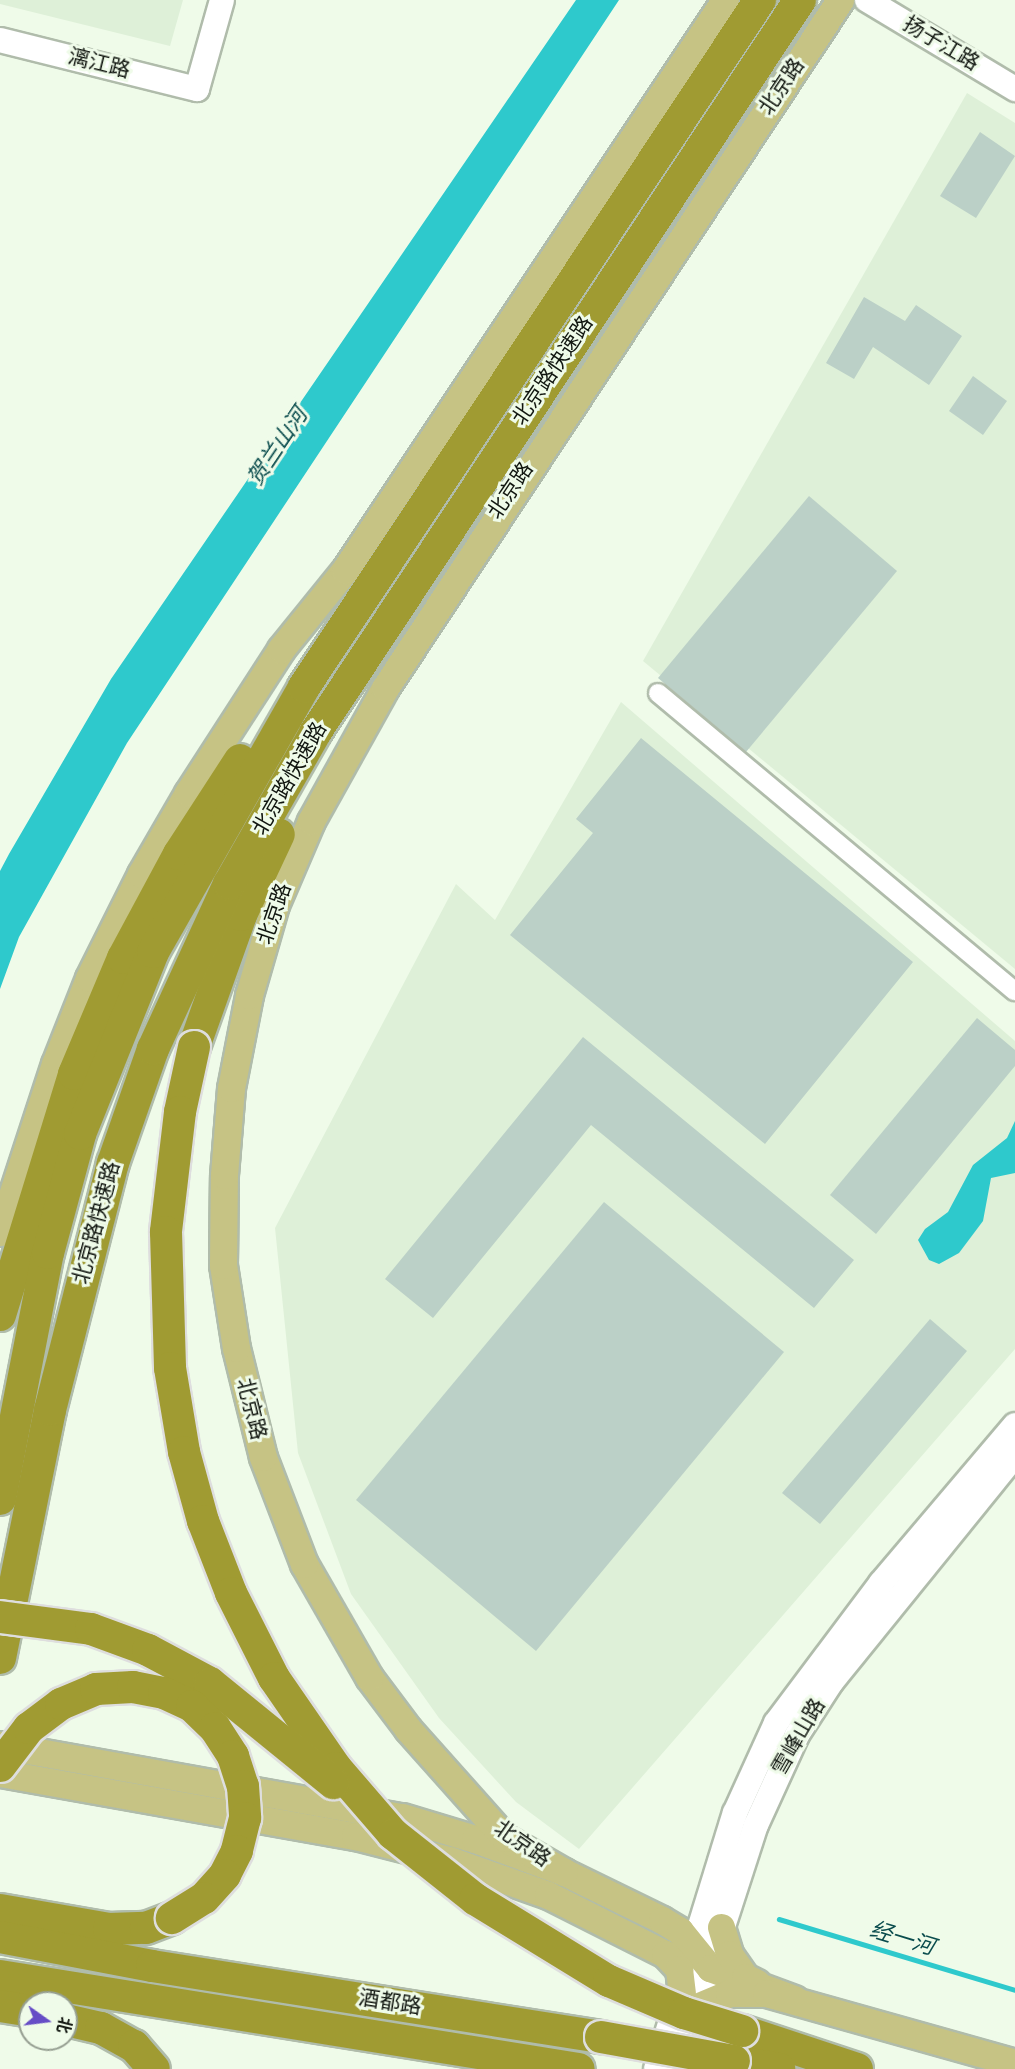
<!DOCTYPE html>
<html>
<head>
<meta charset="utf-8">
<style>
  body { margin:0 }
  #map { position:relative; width:1015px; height:2069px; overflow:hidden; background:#effbe9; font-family:"Alegreya Sans","Noto Sans SC",sans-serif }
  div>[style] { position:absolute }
  .built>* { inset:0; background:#def0d8 }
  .water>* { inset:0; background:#2ec9cc }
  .stream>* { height:4.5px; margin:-2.25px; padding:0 2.25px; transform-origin:2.25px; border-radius:2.25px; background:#2ec9cc }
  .building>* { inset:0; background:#bbd0c7 }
  .roads { filter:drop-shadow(2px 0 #b0bcab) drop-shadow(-2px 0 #b0bcab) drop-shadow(0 2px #b0bcab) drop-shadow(0 -2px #b0bcab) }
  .street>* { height:18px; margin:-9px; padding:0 9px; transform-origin:9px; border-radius:9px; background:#fff }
  .secondary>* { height:24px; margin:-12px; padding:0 12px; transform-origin:12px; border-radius:12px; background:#fff }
  .primary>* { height:27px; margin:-13.5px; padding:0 13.5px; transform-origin:13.5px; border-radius:13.5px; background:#c6c384 }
  .highway>* { height:32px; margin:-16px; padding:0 16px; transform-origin:16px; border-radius:16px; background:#a09b32 }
  .bridges { filter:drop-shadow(2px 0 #dedede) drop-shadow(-2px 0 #dedede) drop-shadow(0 2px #dedede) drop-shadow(0 -2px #dedede) }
  .highway-bridge>* { height:32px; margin:-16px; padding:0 16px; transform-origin:16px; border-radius:16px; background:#a09b32 }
  span { translate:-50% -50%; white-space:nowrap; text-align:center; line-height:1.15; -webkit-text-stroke:6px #effbe9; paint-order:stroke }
  .street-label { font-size:21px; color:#111610 }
  .water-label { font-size:22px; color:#0a4c4d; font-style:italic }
  .north { position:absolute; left:18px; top:1991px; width:60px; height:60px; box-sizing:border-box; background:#effbe9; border:2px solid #969f92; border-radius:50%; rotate:104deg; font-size:16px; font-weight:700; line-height:24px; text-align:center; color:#111610 }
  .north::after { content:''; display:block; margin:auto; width:21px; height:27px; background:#664dc6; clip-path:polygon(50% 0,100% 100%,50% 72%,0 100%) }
</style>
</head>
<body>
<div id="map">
  <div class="built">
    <div style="clip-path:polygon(0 0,183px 0,170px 46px,0 4px)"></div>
    <div style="clip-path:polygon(967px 93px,1015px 123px,1015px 969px,643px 661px)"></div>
    <div style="clip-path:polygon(621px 702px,1015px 1041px,1015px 1349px,579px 1849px,516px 1802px,439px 1718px,351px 1594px,298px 1453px,275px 1228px,456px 884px,495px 920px)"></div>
  </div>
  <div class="water">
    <div style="clip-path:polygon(576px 0,619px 0,127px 743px,19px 937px,0 989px,0 871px,9px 854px,111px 679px)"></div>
    <div style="clip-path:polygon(1015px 1121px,1015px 1173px,991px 1178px,983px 1221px,959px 1253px,939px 1264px,929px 1260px,918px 1240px,925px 1229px,948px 1212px,973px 1165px,1007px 1138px)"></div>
  </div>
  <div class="stream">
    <div style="left:779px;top:1919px;width:246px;rotate:16.7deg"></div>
  </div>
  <div class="building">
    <div style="clip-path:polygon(980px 132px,1015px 156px,976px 218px,940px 196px)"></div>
    <div style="clip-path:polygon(864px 297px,905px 321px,916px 305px,962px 336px,929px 385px,873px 347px,854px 379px,826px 363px)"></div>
    <div style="clip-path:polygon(973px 376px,1007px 401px,983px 435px,949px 411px)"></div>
    <div style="clip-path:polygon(809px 496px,897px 571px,746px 752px,658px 678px)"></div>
    <div style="clip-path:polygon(641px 738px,913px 962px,765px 1144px,510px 935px,593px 833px,576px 819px)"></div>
    <div style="clip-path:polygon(977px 1018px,1015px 1050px,1015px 1066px,876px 1234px,830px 1195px)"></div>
    <div style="clip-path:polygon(583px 1037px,854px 1260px,814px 1308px,591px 1125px,433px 1318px,385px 1279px)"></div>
    <div style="clip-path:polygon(604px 1202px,784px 1352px,536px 1651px,356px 1500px)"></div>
    <div style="clip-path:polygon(930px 1319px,967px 1351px,820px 1524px,782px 1493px)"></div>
  </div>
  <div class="roads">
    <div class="street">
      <div style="left:658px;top:693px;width:465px;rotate:39.9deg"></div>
    </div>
    <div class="secondary">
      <div style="left:867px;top:0;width:173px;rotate:31deg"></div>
      <div style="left:0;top:40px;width:203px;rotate:14deg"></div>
      <div style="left:197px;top:89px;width:92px;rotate:-74.3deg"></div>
      <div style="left:656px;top:2069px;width:268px;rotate:-72.9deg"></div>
      <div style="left:735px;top:1813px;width:99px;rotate:-65.5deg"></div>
      <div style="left:776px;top:1723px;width:175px;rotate:-53.1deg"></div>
      <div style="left:881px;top:1583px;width:207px;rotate:-49.7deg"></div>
      <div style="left:677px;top:2069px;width:256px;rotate:-72.1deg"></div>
      <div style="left:756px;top:1825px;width:99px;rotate:-65.5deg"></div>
      <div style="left:797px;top:1735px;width:64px;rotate:-57.1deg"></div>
      <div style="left:832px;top:1681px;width:291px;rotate:-51deg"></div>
    </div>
    <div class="primary">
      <div style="left:0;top:1232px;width:177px;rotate:-71.9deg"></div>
      <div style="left:55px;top:1064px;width:92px;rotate:-68.4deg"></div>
      <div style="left:89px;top:978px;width:116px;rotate:-63.4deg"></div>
      <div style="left:141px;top:874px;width:94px;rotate:-59.9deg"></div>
      <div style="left:188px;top:793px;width:171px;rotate:-57.1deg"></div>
      <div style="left:281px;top:649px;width:102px;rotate:-51deg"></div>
      <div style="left:345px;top:570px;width:685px;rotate:-56.31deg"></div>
      <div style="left:0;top:1745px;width:408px;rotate:10.2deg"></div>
      <div style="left:402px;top:1817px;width:76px;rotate:16.8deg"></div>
      <div style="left:475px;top:1839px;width:95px;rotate:20.3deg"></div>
      <div style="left:564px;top:1872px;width:109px;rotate:26.1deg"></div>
      <div style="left:662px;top:1920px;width:21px;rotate:31deg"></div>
      <div style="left:680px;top:1931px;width:48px;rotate:51deg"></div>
      <div style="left:710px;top:1968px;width:90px;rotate:20.3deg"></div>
      <div style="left:0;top:1773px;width:361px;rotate:10.1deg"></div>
      <div style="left:355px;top:1836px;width:97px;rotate:14.3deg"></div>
      <div style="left:449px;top:1860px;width:105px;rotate:19.5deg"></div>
      <div style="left:548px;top:1895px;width:131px;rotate:26.8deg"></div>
      <div style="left:665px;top:1954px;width:21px;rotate:47deg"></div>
      <div style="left:679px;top:1969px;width:24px;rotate:83deg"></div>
      <div style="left:564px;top:1872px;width:68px;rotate:-150deg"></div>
      <div style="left:505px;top:1838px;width:146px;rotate:-131.7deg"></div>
      <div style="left:408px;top:1729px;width:65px;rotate:-126.9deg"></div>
      <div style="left:369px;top:1677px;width:130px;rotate:-119.9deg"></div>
      <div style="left:304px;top:1564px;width:115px;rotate:-111deg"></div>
      <div style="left:263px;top:1457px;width:112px;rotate:-103.9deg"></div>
      <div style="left:236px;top:1348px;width:84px;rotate:-98.9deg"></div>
      <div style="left:223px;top:1265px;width:90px;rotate:-89.4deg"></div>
      <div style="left:224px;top:1175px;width:87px;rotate:-85.4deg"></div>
      <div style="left:231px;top:1088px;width:95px;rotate:-79deg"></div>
      <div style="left:249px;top:995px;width:94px;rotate:-73.9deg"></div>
      <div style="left:275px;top:905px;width:91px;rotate:-66.8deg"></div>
      <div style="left:311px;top:821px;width:152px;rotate:-60.9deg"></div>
      <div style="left:385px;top:688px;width:825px;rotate:-56.52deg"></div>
      <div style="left:721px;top:1927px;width:28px;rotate:73deg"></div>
      <div style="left:729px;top:1954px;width:28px;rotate:55deg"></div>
      <div style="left:745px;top:1977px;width:13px;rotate:27deg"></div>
      <div style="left:699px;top:2006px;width:33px;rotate:-23deg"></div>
      <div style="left:729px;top:1993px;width:37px"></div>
      <div style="left:766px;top:1993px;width:259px;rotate:15.7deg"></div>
    </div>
    <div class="highway">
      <div style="left:194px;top:1047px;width:140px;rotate:-70.4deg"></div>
      <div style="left:241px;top:915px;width:89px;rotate:-64.9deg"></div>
      <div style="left:0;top:1315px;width:252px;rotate:-72.9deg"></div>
      <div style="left:74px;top:1074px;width:126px;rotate:-67.1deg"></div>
      <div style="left:123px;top:958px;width:118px;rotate:-61.7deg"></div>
      <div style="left:179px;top:854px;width:112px;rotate:-57deg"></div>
      <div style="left:0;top:1499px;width:251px;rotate:-79deg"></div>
      <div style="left:48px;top:1253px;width:123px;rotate:-74.9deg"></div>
      <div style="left:80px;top:1134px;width:196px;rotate:-68.1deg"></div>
      <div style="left:153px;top:952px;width:305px;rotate:-60.3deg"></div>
      <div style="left:304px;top:687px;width:825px;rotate:-56.43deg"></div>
      <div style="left:0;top:1658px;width:253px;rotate:-78.6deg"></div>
      <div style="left:50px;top:1410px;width:255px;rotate:-75.7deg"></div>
      <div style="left:113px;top:1163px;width:121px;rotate:-70.7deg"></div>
      <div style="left:153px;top:1049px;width:182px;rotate:-65.3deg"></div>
      <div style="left:229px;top:884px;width:174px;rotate:-60.3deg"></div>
      <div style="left:315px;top:733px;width:879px;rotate:-56.51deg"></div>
      <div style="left:0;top:1910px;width:111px;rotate:9.9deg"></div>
      <div style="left:109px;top:1929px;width:37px;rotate:-2deg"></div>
      <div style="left:146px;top:1928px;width:28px;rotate:-21deg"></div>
      <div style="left:0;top:1937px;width:155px;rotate:10.8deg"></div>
      <div style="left:152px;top:1966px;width:455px;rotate:9deg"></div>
      <div style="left:0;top:1976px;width:586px;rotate:9.13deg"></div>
      <div style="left:0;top:2006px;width:30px;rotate:9deg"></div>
      <div style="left:66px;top:2020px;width:36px;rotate:13deg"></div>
      <div style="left:101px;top:2028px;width:38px;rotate:29deg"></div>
      <div style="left:134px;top:2046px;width:30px;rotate:49deg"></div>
      <div style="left:742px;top:2031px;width:121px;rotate:18.3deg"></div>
      <div style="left:734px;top:2061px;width:46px;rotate:10.1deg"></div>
    </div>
  </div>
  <div class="bridges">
    <div class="highway-bridge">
      <div style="left:194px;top:1047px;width:66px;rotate:102.2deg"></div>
      <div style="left:180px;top:1112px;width:121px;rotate:96.7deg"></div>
      <div style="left:166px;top:1232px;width:136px;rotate:88.3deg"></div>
      <div style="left:170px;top:1368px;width:85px;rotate:80.5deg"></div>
      <div style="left:184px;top:1452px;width:72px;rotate:74.6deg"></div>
      <div style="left:203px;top:1521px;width:77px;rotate:68.7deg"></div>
      <div style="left:231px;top:1593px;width:95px;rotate:63.2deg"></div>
      <div style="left:274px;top:1678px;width:109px;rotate:55.4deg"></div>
      <div style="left:336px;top:1768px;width:87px;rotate:49.2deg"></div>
      <div style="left:393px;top:1834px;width:105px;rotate:38.4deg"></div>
      <div style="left:475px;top:1899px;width:157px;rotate:31.5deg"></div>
      <div style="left:609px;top:1981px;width:82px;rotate:23.1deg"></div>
      <div style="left:684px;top:2013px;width:61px;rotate:17.2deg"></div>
      <div style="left:0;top:1617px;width:92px;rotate:7.5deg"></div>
      <div style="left:91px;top:1629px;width:61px;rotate:20.2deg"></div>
      <div style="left:148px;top:1650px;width:70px;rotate:28deg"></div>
      <div style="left:210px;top:1683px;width:159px;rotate:39.1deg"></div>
      <div style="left:0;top:1766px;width:48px;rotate:-52.7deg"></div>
      <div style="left:29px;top:1728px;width:40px;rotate:-37deg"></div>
      <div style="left:61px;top:1704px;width:38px;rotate:-23deg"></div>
      <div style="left:96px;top:1689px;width:37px;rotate:-3deg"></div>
      <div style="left:133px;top:1687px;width:32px;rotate:11deg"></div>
      <div style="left:164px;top:1693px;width:31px;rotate:25deg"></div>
      <div style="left:192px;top:1706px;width:32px;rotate:44deg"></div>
      <div style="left:215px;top:1728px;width:33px;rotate:57deg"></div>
      <div style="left:233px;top:1756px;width:32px;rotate:72deg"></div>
      <div style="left:243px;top:1786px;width:32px;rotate:86deg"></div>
      <div style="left:245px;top:1818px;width:34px;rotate:104deg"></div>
      <div style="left:237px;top:1851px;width:27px;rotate:117deg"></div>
      <div style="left:225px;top:1875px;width:31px;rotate:132deg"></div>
      <div style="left:204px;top:1898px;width:38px;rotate:148deg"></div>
      <div style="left:601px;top:2037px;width:135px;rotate:10.2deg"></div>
    </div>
  </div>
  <div class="street-label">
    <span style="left:941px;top:44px;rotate:31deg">扬子江路</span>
    <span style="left:99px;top:64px;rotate:14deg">漓江路</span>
    <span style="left:782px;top:87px;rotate:-56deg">北京路</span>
    <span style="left:553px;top:371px;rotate:-56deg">北京路快速路</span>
    <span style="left:511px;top:491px;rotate:-56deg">北京路</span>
    <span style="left:290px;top:779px;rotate:-60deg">北京路快速路</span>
    <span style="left:275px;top:914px;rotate:-71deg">北京路</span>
    <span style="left:97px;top:1223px;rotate:-75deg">北京路快速路</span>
    <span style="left:251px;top:1409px;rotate:76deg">北京路</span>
    <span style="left:799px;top:1737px;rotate:-60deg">雪峰山路</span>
    <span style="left:522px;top:1844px;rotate:35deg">北京路</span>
    <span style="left:390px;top:2003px;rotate:9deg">酒都路</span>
  </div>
  <div class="water-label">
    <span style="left:278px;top:447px;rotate:-56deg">贺兰山河</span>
    <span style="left:902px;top:1939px;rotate:17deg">经一河</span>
  </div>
  <div class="north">北</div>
</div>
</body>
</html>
